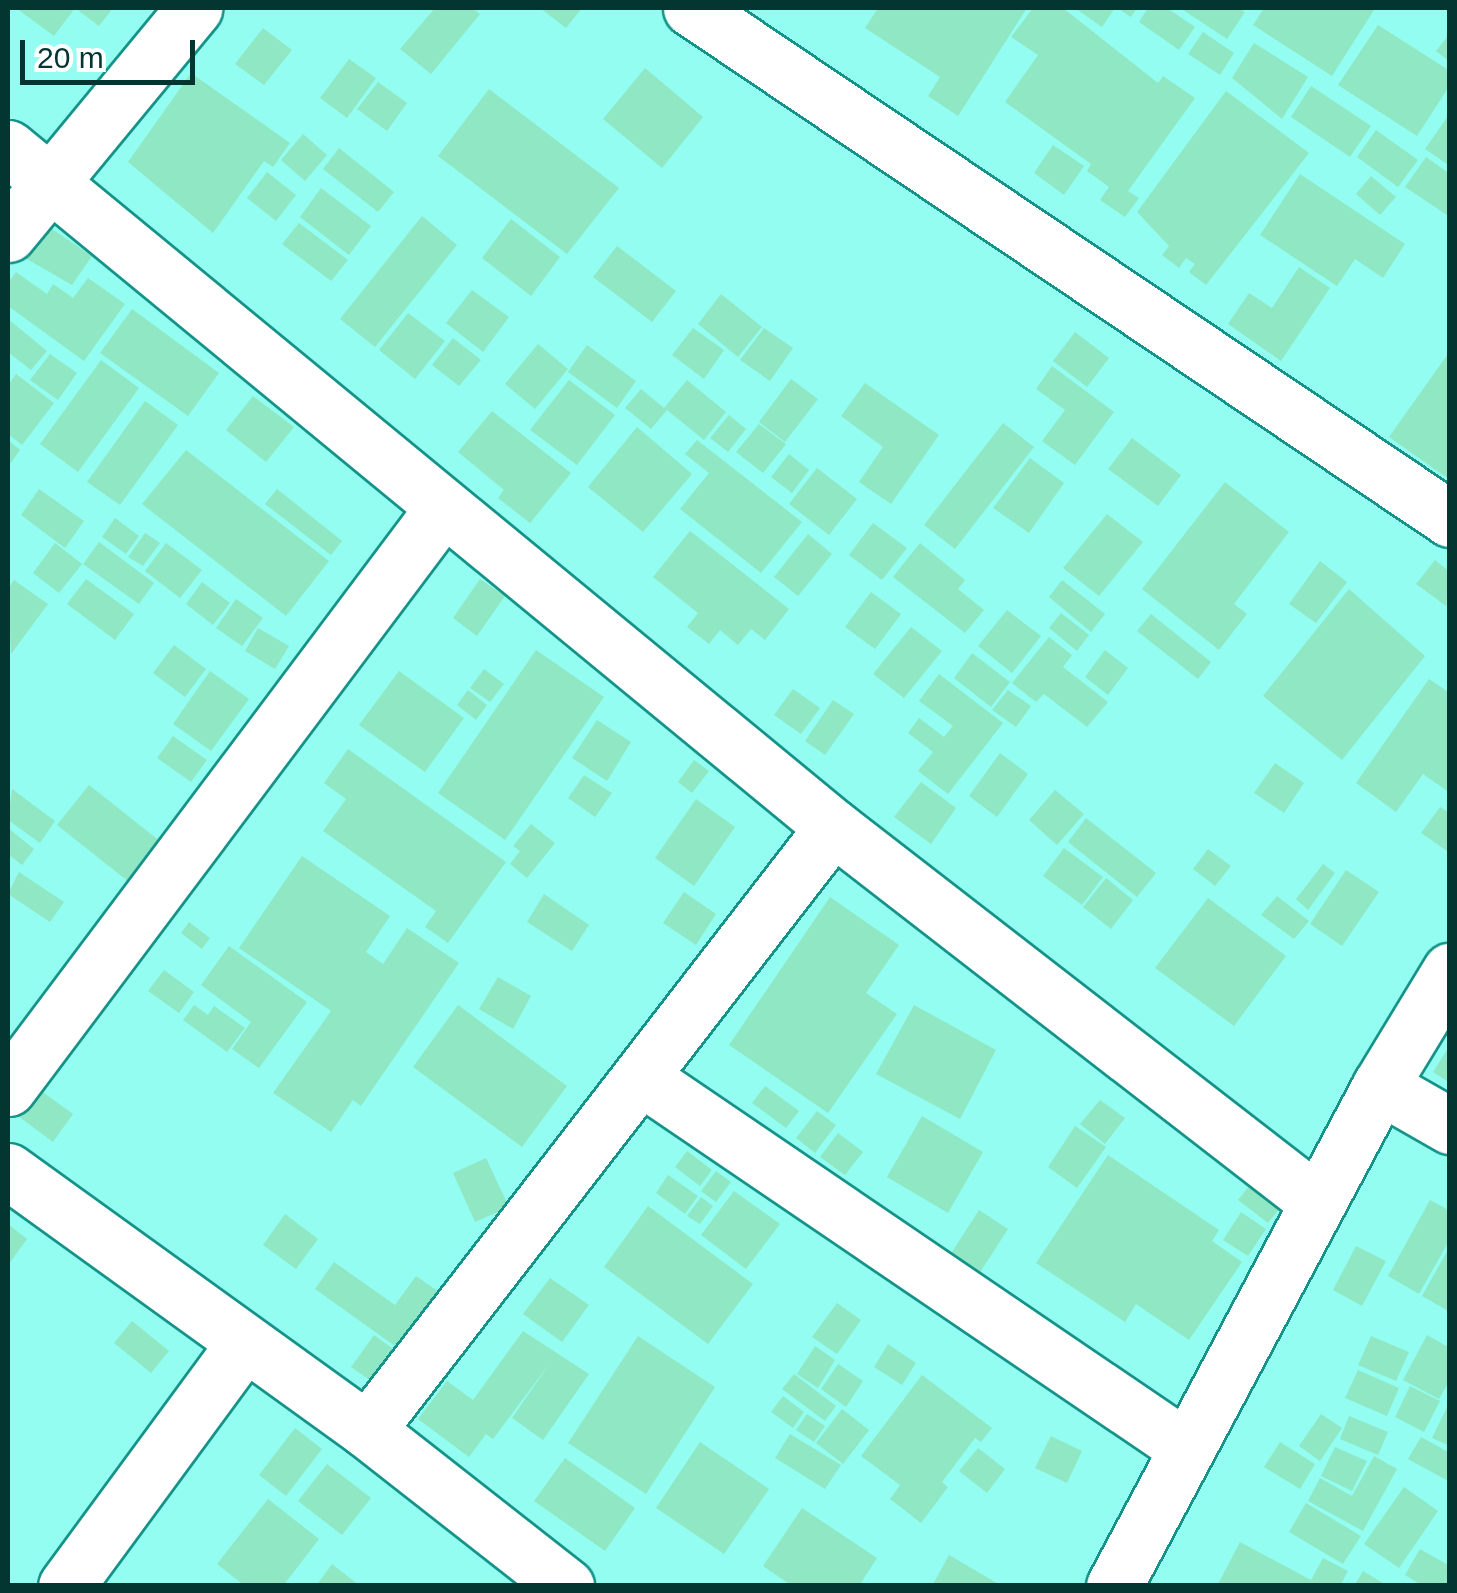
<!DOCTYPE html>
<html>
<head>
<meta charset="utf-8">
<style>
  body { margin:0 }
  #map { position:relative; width:1457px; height:1593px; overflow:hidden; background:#93fdf1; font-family:Arial,sans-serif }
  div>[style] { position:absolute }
  .building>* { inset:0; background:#8fe8c3 }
  .roads { filter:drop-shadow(2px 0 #169389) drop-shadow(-2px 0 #169389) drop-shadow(0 2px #169389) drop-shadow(0 -2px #169389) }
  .minor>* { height:55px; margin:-27.5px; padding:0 27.5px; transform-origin:27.5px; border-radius:27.5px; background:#fff }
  span { translate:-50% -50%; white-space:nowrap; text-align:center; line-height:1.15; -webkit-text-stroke:9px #fff; paint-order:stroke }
  .frame { position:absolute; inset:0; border:10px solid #033531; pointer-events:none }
  .scale { position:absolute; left:20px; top:40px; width:175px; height:45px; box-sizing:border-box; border:5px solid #033531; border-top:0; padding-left:12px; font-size:30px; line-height:35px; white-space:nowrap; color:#033531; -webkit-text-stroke:8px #fff; paint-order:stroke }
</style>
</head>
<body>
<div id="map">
  <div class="building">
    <div style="clip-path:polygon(16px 8px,75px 8px,54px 36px)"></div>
    <div style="clip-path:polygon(75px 8px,113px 8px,99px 26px)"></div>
    <div style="clip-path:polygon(435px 8px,472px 8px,480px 14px,431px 74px,400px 49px)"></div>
    <div style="clip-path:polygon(540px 8px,582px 8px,566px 28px)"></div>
    <div style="clip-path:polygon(878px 8px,1027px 8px,958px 116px,928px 96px,940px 77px,865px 28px)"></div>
    <div style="clip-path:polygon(1033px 8px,1063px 8px,1158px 83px,1163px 76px,1195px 98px,1128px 191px,1139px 198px,1125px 217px,1100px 200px,1109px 187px,1087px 171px,1091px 164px,1005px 102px,1038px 55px,1011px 37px)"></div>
    <div style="clip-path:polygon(1075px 8px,1115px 8px,1102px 27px)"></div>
    <div style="clip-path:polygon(1117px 8px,1137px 8px,1131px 17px)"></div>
    <div style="clip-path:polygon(1148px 8px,1167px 8px,1195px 27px,1179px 50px,1139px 22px)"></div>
    <div style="clip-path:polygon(1180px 8px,1238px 8px,1245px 12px,1227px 39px)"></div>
    <div style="clip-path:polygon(1264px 8px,1370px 8px,1374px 10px,1332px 76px,1253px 25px)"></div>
    <div style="clip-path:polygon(1378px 25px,1450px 71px,1450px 85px,1417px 136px,1338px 85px)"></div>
    <div style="clip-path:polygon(263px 28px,292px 50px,264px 85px,235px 64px)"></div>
    <div style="clip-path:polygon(1203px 32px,1234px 53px,1220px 75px,1188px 54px)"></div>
    <div style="clip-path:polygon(1450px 33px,1450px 62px,1436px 51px)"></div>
    <div style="clip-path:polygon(1254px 43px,1308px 77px,1282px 119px,1232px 78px)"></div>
    <div style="clip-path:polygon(349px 59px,376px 78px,347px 118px,320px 98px)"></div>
    <div style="clip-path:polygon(645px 68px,703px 117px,662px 168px,603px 119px)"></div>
    <div style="clip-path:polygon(191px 73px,290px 143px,273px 167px,264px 161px,213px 233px,128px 162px)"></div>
    <div style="clip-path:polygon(378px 82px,407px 103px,387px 131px,357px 109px)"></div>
    <div style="clip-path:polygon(1311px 86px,1371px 126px,1350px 157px,1291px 117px)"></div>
    <div style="clip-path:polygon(489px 89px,619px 188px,567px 254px,438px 156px)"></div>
    <div style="clip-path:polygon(1226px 91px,1309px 153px,1206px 285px,1189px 272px,1195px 264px,1186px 258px,1179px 268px,1162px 255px,1169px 246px,1137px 212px)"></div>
    <div style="clip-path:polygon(1450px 113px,1450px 166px,1425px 149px)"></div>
    <div style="clip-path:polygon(1376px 130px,1418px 160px,1398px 187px,1357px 157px)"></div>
    <div style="clip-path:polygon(303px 134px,327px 155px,305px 181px,281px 160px)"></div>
    <div style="clip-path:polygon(1053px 145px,1084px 166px,1064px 195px,1034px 173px)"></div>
    <div style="clip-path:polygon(339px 148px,394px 192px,378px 212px,323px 169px)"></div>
    <div style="clip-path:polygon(1426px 157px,1450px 174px,1450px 217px,1405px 187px)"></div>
    <div style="clip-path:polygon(267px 172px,296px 195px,276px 221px,247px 198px)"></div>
    <div style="clip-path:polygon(1300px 174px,1405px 244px,1383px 278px,1355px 259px,1337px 286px,1260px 235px)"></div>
    <div style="clip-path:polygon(1371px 176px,1396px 197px,1380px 215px,1356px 194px)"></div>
    <div style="clip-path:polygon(321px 188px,371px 226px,349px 255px,300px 217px)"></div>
    <div style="clip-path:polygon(422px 216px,457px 245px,375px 347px,340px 319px)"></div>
    <div style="clip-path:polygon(511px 219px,560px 257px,531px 296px,482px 258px)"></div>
    <div style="clip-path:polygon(43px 223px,92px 256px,72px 285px,20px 255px)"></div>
    <div style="clip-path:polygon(299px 223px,348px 260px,331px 281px,282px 244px)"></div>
    <div style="clip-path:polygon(617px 246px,676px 291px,652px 322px,593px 277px)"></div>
    <div style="clip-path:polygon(1299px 267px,1330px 288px,1281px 361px,1228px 324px,1249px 293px,1272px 308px)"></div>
    <div style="clip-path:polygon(16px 272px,47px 294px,53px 284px,73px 298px,88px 278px,125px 304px,84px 361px,8px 306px,8px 283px)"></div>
    <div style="clip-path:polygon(472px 290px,509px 317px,483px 352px,446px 323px)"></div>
    <div style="clip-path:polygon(721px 294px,762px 327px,738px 357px,698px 324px)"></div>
    <div style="clip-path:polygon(132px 309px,219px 373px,188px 416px,100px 353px)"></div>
    <div style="clip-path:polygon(408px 313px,445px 341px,415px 379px,379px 350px)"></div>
    <div style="clip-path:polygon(8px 319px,47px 351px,31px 370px,8px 352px)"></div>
    <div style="clip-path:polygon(693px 328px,724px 350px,704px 379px,672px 355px)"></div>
    <div style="clip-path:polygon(764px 328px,793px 348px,770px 381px,740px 360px)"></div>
    <div style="clip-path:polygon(1075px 332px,1109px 358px,1087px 387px,1053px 361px)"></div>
    <div style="clip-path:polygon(453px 338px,481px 360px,459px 386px,432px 365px)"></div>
    <div style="clip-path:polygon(538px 344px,568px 369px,535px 409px,505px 384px)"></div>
    <div style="clip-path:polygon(587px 345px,636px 381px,617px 408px,568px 372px)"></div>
    <div style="clip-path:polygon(1450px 351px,1450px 480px,1389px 437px)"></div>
    <div style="clip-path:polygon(50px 354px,77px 373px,58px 400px,30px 380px)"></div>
    <div style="clip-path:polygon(101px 360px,139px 388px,78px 472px,40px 444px)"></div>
    <div style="clip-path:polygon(1052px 366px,1114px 412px,1075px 465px,1042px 441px,1065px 410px,1036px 389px)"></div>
    <div style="clip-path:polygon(16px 374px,54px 403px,22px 445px,8px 434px,8px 385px)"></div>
    <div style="clip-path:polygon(791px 379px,818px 399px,785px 442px,759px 422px)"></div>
    <div style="clip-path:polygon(569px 380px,615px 415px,577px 465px,530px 430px)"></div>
    <div style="clip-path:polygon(687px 380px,726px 412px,704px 440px,667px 410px,651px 429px,625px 408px,641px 389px,664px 408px)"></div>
    <div style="clip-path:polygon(865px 383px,939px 435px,891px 504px,859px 482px,883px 447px,841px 416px)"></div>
    <div style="clip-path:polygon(253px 396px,294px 427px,266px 462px,226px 430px)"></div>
    <div style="clip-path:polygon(145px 401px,178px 425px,120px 505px,87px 482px)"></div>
    <div style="clip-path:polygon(492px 411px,571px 473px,530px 523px,498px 498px,504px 490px,458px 452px)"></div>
    <div style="clip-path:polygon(729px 415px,746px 429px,728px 452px,710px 438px)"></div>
    <div style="clip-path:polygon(1003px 423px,1034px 447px,955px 549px,924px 525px)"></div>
    <div style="clip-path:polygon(759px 424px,786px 444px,763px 473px,736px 452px)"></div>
    <div style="clip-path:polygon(637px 427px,692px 474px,643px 532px,588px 487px)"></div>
    <div style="clip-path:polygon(1132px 438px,1181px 475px,1158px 506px,1108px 469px)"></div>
    <div style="clip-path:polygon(8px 440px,20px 450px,8px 467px)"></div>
    <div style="clip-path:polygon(697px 440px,802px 522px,761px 573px,680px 509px,709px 473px,685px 454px)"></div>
    <div style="clip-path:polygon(186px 450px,329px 561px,286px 616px,142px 504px)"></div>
    <div style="clip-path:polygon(789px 454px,809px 470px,792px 493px,771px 477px)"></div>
    <div style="clip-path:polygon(1030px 458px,1064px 483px,1029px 533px,993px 508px)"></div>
    <div style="clip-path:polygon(817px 468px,857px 499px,829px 535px,789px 504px)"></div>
    <div style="clip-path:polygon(1225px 482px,1289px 532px,1234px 604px,1247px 614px,1219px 650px,1142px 589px)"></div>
    <div style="clip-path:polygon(39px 489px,84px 521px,65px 548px,21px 515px)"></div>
    <div style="clip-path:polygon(277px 489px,342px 541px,331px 555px,265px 504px)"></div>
    <div style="clip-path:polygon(1107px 514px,1143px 542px,1099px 596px,1063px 568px)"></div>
    <div style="clip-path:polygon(115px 518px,139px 536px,126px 554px,102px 537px)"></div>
    <div style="clip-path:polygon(873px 523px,907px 548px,882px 580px,849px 555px)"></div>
    <div style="clip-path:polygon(690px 531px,789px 609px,765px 640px,751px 629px,738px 645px,720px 630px,709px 644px,687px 627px,698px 613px,653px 577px)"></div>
    <div style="clip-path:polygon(145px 533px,160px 543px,143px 566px,128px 557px)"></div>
    <div style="clip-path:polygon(808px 534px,832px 554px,798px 596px,774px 577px)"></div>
    <div style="clip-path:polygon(99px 542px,154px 583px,139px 604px,83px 564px)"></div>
    <div style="clip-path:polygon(55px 543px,82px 564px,59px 593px,33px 573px)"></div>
    <div style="clip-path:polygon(166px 543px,202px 570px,180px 598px,145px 571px)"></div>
    <div style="clip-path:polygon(920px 543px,965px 580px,958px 589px,984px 610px,965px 633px,893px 577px)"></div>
    <div style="clip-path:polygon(1435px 560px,1450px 572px,1446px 606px,1416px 584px)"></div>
    <div style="clip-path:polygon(1320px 561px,1347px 582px,1316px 623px,1289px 604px)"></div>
    <div style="clip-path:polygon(86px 579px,134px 614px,115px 640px,67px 604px)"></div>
    <div style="clip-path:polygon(480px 579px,505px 596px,477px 636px,453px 618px)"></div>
    <div style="clip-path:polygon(14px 580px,48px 604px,11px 654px,8px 589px)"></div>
    <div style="clip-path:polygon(1062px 580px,1105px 614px,1091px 632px,1049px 597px)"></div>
    <div style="clip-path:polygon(202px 582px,230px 603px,213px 625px,186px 604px)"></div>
    <div style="clip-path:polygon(1349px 589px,1425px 656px,1342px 760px,1263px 696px)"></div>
    <div style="clip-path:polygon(871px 592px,901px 614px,875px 649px,845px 627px)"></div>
    <div style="clip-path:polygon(236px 599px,263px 618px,242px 646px,216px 628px)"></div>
    <div style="clip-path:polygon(1007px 610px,1041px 636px,1012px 673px,978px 646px)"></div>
    <div style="clip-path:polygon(1061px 613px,1089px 635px,1077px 651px,1049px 628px)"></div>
    <div style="clip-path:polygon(1151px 614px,1211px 662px,1198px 679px,1137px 631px)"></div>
    <div style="clip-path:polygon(911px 627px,942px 651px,904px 698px,873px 674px)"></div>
    <div style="clip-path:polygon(258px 628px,289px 646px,275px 669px,245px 651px)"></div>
    <div style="clip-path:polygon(1049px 637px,1072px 655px,1063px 667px,1108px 702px,1087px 727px,1044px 694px,1036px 702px,1012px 683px)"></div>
    <div style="clip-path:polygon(174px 645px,206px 669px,185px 697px,153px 673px)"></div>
    <div style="clip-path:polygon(536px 650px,604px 697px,505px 840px,438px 793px)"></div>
    <div style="clip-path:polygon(1105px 650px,1128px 668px,1108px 695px,1085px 677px)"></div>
    <div style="clip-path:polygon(972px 653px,1010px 682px,991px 707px,954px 678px)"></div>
    <div style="clip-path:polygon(484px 669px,504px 684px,490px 702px,470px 688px)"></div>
    <div style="clip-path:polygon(210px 671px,249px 699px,211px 751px,173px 724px)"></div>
    <div style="clip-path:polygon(399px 671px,464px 718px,425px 772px,359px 725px)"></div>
    <div style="clip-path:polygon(939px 674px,1003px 723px,948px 794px,918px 771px,933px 752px,908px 733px,919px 718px,944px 737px,953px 726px,919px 701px)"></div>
    <div style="clip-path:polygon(1429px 679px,1450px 693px,1450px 793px,1423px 774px,1396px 812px,1356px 783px)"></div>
    <div style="clip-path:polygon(793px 689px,820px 708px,801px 734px,774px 715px)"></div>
    <div style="clip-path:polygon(468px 690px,487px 705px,476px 720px,457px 705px)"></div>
    <div style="clip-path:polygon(1008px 690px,1031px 706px,1016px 727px,992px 710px)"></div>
    <div style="clip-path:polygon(833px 700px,854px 714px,825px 755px,805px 741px)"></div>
    <div style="clip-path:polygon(597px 720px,631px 742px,607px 781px,572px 758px)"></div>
    <div style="clip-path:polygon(173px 736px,207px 760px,191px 782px,157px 758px)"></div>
    <div style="clip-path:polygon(348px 749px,506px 862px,448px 943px,425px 927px,436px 911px,323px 831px,346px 799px,324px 783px)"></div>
    <div style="clip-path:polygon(1000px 753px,1028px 774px,997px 817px,969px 796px)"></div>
    <div style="clip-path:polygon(694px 760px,709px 771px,692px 793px,678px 782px)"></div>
    <div style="clip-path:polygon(1275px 763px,1304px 783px,1284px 813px,1254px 793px)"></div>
    <div style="clip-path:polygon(584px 775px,612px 793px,595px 817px,568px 798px)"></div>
    <div style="clip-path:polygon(921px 782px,956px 808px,931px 844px,894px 817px)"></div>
    <div style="clip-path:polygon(89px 785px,161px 842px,129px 882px,57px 825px)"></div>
    <div style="clip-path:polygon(12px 789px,55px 821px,40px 843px,8px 820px)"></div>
    <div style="clip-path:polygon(1055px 790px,1084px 814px,1057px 845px,1029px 820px)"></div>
    <div style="clip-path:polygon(696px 799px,735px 827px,694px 886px,655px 858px)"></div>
    <div style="clip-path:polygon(1440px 807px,1450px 813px,1450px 853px,1421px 833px)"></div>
    <div style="clip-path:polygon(1086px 818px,1156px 873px,1137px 897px,1068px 842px)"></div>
    <div style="clip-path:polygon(531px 824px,555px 843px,527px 878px,510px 864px,520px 851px,513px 846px)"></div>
    <div style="clip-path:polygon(8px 828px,34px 849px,22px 865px,8px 854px)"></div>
    <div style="clip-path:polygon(1064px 848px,1103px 877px,1082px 905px,1043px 876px)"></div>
    <div style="clip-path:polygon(1208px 849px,1231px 866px,1215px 886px,1193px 869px)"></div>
    <div style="clip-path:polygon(302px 856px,390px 916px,366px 952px,383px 964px,407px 928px,459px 963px,361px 1106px,353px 1100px,331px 1132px,273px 1093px,331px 1011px,239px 948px)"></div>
    <div style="clip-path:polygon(1323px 864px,1335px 873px,1308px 910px,1296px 899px)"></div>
    <div style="clip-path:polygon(1346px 870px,1379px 892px,1342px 946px,1310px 924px)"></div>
    <div style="clip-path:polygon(19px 872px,64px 902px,50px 922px,8px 894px)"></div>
    <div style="clip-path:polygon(1106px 878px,1133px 900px,1111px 929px,1083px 907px)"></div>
    <div style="clip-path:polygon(684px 892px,716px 914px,696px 945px,663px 923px)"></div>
    <div style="clip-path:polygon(544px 894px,589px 925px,572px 951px,527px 922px)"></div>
    <div style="clip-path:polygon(1277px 896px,1309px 921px,1294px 939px,1261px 915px)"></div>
    <div style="clip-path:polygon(830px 897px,899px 945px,866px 993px,897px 1014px,828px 1113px,729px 1045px)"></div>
    <div style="clip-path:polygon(1208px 898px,1286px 956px,1234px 1026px,1155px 968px)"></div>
    <div style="clip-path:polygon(189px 922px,210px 938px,202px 949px,181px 933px)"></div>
    <div style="clip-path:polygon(229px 946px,307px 1002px,259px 1068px,232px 1049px,251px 1022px,201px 985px)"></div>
    <div style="clip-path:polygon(164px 970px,194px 992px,179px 1013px,148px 991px)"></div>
    <div style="clip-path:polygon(498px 977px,531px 996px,513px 1029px,479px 1009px)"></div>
    <div style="clip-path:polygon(194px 1005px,208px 1015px,214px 1006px,245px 1028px,227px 1052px,183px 1020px)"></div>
    <div style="clip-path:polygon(458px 1005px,567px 1086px,522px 1147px,413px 1067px)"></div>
    <div style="clip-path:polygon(914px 1005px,996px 1050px,960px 1119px,876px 1074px)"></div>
    <div style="clip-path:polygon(1450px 1045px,1450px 1083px,1433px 1072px)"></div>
    <div style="clip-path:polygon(33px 1085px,73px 1114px,53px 1142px,14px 1113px)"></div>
    <div style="clip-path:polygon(765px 1086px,799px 1111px,786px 1128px,752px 1103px)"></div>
    <div style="clip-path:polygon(1100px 1100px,1125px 1118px,1105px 1144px,1080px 1124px)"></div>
    <div style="clip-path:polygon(817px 1111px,836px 1125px,815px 1153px,796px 1138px)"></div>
    <div style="clip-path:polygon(922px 1116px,983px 1152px,948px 1213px,887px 1177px)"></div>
    <div style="clip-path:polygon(1075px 1126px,1106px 1147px,1077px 1188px,1048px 1167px)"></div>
    <div style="clip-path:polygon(838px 1133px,863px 1152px,845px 1175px,820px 1157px)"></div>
    <div style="clip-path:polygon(687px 1151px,712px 1170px,700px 1186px,675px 1167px)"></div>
    <div style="clip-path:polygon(1108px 1155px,1219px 1230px,1212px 1241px,1242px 1262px,1189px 1340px,1136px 1304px,1125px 1322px,1036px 1263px)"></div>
    <div style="clip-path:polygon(486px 1158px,509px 1207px,475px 1222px,453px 1173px)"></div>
    <div style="clip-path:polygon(716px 1171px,731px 1182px,716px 1202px,701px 1191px)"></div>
    <div style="clip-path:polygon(668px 1175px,698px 1196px,685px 1214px,656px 1193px)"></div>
    <div style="clip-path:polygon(1253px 1181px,1283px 1204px,1268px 1223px,1238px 1200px)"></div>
    <div style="clip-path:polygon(734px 1191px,780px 1224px,746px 1269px,701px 1235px)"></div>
    <div style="clip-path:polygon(701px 1197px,713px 1206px,700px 1224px,687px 1216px)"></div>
    <div style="clip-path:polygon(1430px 1200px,1450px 1211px,1450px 1239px,1419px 1294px,1388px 1276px)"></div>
    <div style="clip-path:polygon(648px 1206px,753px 1284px,708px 1344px,604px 1267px)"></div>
    <div style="clip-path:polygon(979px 1210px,1008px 1229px,979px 1274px,950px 1255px)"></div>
    <div style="clip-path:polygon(1241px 1212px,1266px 1229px,1248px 1256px,1223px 1240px)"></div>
    <div style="clip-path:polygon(285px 1214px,318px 1239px,296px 1269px,263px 1245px)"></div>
    <div style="clip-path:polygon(8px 1224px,27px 1239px,8px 1265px)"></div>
    <div style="clip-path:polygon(1356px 1246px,1386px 1261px,1362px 1306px,1333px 1290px)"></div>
    <div style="clip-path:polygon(1450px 1246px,1450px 1312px,1422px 1296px)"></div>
    <div style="clip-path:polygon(334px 1262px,395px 1305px,416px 1276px,449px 1299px,409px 1356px,315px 1289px)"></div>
    <div style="clip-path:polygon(550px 1278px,589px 1305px,562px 1342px,523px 1314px)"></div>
    <div style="clip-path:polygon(837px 1303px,861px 1320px,837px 1354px,812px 1337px)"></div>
    <div style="clip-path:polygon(132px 1321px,169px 1351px,151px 1373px,114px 1343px)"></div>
    <div style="clip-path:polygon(523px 1331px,589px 1374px,543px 1440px,512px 1418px,550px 1363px,493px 1439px,486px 1434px,469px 1457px,418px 1419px,447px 1381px,473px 1400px)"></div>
    <div style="clip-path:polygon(374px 1335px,407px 1359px,384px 1390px,351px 1367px)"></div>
    <div style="clip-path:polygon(1427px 1335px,1450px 1348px,1450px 1380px,1439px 1399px,1403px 1380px)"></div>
    <div style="clip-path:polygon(638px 1336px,715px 1387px,646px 1494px,568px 1443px)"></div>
    <div style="clip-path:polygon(1371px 1336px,1409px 1352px,1396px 1381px,1358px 1365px)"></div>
    <div style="clip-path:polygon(888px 1344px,916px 1363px,902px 1385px,874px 1367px)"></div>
    <div style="clip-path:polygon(815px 1346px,835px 1360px,818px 1388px,797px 1374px)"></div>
    <div style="clip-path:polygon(838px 1364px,863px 1381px,846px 1407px,821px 1389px)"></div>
    <div style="clip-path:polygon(1358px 1370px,1399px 1388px,1387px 1416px,1345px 1398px)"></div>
    <div style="clip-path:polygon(794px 1374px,836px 1406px,825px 1421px,782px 1389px)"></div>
    <div style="clip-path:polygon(922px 1375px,992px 1428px,981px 1442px,975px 1438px,942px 1482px,948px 1487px,921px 1523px,890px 1499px,900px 1485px,861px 1456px)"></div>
    <div style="clip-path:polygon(1410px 1386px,1440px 1401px,1424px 1432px,1395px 1417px)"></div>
    <div style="clip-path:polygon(783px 1396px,804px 1412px,793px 1428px,771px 1412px)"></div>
    <div style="clip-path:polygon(1450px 1401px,1450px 1446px,1432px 1438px)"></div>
    <div style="clip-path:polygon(842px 1409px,869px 1430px,843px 1464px,816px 1443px)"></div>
    <div style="clip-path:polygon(807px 1414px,825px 1426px,814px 1442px,796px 1430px)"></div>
    <div style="clip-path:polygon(1321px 1414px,1342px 1428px,1320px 1461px,1299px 1446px)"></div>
    <div style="clip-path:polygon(1349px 1416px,1388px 1432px,1378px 1455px,1340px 1439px)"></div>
    <div style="clip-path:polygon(295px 1428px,322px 1449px,286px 1496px,259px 1475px)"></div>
    <div style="clip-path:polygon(790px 1434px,841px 1465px,825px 1489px,775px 1458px)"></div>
    <div style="clip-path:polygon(1051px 1436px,1082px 1451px,1067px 1483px,1035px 1468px)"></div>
    <div style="clip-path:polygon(1421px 1437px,1450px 1453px,1450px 1482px,1408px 1459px)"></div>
    <div style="clip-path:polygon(700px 1442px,769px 1489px,724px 1554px,656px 1508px)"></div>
    <div style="clip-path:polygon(1280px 1442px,1315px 1464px,1300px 1489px,1264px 1467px)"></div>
    <div style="clip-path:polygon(1335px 1447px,1367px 1461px,1352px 1491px,1321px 1476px)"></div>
    <div style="clip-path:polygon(978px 1448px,1005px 1469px,987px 1493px,959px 1471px)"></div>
    <div style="clip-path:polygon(1374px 1456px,1397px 1469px,1363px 1531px,1308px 1501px,1320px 1478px,1352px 1496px)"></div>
    <div style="clip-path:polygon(565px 1458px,635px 1508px,605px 1551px,534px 1501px)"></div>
    <div style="clip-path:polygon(327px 1464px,371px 1498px,342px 1535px,298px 1501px)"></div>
    <div style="clip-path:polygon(1404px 1487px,1438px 1511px,1399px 1568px,1364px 1544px)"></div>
    <div style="clip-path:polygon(268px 1499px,319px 1539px,283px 1586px,245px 1586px,217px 1564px)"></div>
    <div style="clip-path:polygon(1306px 1503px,1361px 1536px,1343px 1564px,1289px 1532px)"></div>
    <div style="clip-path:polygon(802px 1508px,877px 1558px,859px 1586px,792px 1586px,763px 1566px)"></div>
    <div style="clip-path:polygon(1240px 1542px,1311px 1580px,1323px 1558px,1348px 1571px,1340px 1586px,1217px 1586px)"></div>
    <div style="clip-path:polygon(1420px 1549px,1450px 1566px,1450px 1586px,1423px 1586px,1405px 1575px)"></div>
    <div style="clip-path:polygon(949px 1555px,1002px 1586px,932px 1586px)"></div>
    <div style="clip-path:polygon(332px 1564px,360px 1586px,316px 1586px)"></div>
    <div style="clip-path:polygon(1363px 1571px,1388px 1586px,1354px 1586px)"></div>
  </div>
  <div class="roads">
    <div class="minor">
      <div style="left:691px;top:8px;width:915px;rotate:33.95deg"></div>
      <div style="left:8px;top:148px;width:1068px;rotate:39.46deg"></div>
      <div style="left:833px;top:827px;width:612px;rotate:37.77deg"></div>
      <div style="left:8px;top:234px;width:293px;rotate:-50.5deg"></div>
      <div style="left:642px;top:1078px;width:657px;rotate:34.2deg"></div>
      <div style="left:1380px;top:1086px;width:81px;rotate:29.7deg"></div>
      <div style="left:8px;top:1088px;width:725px;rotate:-53.13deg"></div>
      <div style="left:8px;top:1171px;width:443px;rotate:35.8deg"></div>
      <div style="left:367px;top:1430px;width:253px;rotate:38.1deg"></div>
      <div style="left:367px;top:1430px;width:762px;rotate:-52.3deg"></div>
      <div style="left:66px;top:1586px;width:300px;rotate:-53.7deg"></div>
      <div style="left:1114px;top:1586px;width:566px;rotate:-61.99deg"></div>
      <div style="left:1380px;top:1086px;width:135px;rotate:-58.7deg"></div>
    </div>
  </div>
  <div class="frame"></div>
  <div class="scale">20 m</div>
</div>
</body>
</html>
